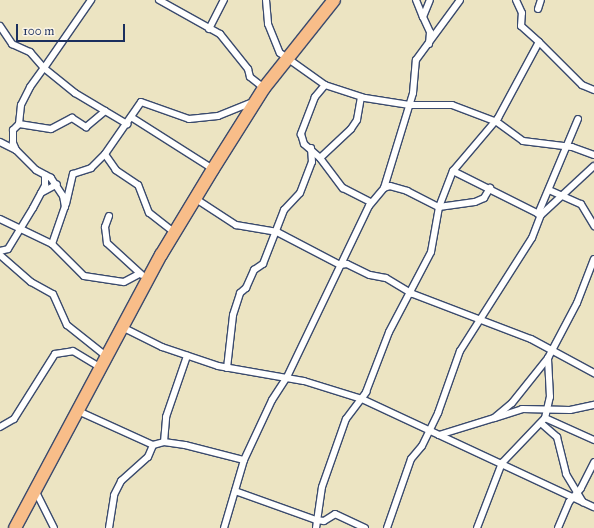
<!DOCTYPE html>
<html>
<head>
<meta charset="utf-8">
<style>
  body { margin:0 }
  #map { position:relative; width:594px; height:528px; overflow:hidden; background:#ece4c2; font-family:"IM FELL Great Primer",serif }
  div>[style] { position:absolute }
  .roads { filter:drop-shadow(1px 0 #3a4a6d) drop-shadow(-1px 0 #3a4a6d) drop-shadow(0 1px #3a4a6d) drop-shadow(0 -1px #3a4a6d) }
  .street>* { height:6px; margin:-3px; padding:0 3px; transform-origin:3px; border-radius:3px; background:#fff }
  .highway>* { height:12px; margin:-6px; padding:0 6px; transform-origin:6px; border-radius:6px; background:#f8bd89 }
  span { translate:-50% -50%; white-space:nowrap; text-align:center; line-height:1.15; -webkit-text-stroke:3.5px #fcf5e5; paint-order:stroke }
  .scale { position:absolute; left:16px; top:24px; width:109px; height:18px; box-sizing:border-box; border:2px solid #1b2f5e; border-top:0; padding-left:5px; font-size:12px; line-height:14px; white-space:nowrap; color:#1b2f5e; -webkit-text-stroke:3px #fcf5e5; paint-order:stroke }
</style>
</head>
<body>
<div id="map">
  <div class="roads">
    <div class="street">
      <div style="left:159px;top:0;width:70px;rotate:29.1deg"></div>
      <div style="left:220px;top:34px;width:45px;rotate:51.3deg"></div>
      <div style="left:248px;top:69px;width:8px;rotate:76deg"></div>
      <div style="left:250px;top:77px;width:18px;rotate:38deg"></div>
      <div style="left:266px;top:0;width:24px;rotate:85deg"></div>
      <div style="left:268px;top:24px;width:31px;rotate:68deg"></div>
      <div style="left:280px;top:53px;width:55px;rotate:35.4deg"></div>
      <div style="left:325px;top:85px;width:16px;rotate:130deg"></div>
      <div style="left:315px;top:97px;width:40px;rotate:111deg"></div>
      <div style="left:301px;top:134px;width:10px;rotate:73deg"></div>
      <div style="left:304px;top:144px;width:21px;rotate:41deg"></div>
      <div style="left:416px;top:0;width:18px;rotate:68deg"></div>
      <div style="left:538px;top:9px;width:9px;rotate:-72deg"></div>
      <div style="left:0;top:26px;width:22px;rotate:56deg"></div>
      <div style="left:12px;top:44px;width:20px;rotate:24deg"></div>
      <div style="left:30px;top:52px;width:21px;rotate:49deg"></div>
      <div style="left:44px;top:68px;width:83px;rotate:-55.3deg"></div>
      <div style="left:209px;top:29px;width:33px;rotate:-63deg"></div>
      <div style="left:539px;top:42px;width:61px;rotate:45deg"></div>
      <div style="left:582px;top:85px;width:13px;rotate:23deg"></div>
      <div style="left:429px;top:44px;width:12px;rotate:-85deg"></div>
      <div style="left:430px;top:32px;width:17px;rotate:-115deg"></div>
      <div style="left:423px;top:17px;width:18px;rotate:-68deg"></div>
      <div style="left:325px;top:85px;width:42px;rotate:18deg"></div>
      <div style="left:365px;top:98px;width:45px;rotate:9deg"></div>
      <div style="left:409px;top:105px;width:43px"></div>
      <div style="left:452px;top:105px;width:48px;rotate:20.7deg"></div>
      <div style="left:497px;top:122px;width:32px;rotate:36deg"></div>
      <div style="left:523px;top:141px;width:49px;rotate:7deg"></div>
      <div style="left:572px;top:147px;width:23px;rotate:20deg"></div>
      <div style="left:361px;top:97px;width:23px;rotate:100deg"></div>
      <div style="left:357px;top:120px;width:11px;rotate:124deg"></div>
      <div style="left:351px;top:129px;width:42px;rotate:136.9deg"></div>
      <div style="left:320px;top:158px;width:38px;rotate:53deg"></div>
      <div style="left:343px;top:188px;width:31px;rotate:27deg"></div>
      <div style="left:131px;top:117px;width:97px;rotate:32.4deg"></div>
      <div style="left:19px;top:124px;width:32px;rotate:9deg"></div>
      <div style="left:51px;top:129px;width:24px;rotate:-28deg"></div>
      <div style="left:72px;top:118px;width:17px;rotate:33deg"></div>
      <div style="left:86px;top:127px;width:25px;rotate:-40deg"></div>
      <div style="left:0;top:142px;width:18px;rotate:27deg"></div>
      <div style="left:453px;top:171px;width:98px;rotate:26.6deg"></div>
      <div style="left:384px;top:188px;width:6px;rotate:-18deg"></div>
      <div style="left:390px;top:186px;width:18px;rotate:16deg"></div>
      <div style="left:407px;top:191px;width:36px;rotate:27deg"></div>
      <div style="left:439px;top:207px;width:36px;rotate:-8deg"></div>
      <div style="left:475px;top:202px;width:10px;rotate:-24deg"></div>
      <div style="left:484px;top:198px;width:12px;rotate:-59deg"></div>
      <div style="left:549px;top:190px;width:35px;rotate:24deg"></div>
      <div style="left:581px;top:204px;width:26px;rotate:59deg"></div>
      <div style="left:41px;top:193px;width:18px;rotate:-29deg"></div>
      <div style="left:196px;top:199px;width:48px;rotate:33deg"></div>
      <div style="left:236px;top:225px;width:42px;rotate:9.7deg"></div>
      <div style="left:277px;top:232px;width:71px;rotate:27.6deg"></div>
      <div style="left:340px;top:265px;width:7px;rotate:-8deg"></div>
      <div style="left:347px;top:264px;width:25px;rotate:26deg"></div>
      <div style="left:370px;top:275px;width:16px;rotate:11deg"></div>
      <div style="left:386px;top:278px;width:31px;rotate:31deg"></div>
      <div style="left:413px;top:294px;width:126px;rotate:20.9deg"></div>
      <div style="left:531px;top:339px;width:72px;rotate:28.4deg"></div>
      <div style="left:66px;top:204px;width:31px;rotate:-77deg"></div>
      <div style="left:73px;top:174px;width:19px;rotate:-18deg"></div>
      <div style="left:91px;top:168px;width:20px;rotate:-45deg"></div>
      <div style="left:538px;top:214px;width:103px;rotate:-67.2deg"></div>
      <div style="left:109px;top:216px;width:12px;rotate:110deg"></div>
      <div style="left:105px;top:227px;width:16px;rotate:83deg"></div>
      <div style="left:107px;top:243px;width:47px;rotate:42.4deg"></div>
      <div style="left:0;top:219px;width:58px;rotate:25.7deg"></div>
      <div style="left:52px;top:244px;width:45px;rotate:45deg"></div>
      <div style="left:84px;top:276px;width:40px;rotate:8.5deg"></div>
      <div style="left:124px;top:282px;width:17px;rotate:-28deg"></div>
      <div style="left:175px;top:233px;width:33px;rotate:-142deg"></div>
      <div style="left:149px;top:213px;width:30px;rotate:-111deg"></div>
      <div style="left:138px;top:185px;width:27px;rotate:-146deg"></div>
      <div style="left:116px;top:170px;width:19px;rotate:-125deg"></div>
      <div style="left:105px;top:154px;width:63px;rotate:-55.3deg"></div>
      <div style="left:141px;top:102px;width:51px;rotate:19.5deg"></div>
      <div style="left:189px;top:119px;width:29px;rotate:-6deg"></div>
      <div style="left:218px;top:116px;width:40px;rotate:-22deg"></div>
      <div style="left:52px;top:244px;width:39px;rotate:-71deg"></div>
      <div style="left:65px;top:207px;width:11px;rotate:-100deg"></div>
      <div style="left:63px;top:196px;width:22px;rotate:-124deg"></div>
      <div style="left:51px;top:178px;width:17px;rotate:-152deg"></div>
      <div style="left:36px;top:170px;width:28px;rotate:-135deg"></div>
      <div style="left:16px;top:150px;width:8px;rotate:-113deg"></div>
      <div style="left:13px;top:143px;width:13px;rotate:-90deg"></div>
      <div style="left:13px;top:130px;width:8px;rotate:-45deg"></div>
      <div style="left:19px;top:124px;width:19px;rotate:-84deg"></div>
      <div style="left:21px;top:105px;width:20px;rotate:-63deg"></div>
      <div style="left:30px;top:87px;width:24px;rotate:-54deg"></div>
      <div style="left:44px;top:68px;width:40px;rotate:39deg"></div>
      <div style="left:75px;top:93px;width:61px;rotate:30.8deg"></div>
      <div style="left:0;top:251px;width:8px;rotate:-14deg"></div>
      <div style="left:8px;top:249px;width:48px;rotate:-58.6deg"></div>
      <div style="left:33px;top:208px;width:26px;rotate:-62deg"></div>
      <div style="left:45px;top:185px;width:10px;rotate:-90deg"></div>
      <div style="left:0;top:255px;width:41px;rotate:41.1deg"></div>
      <div style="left:31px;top:282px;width:25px;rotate:29deg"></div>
      <div style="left:53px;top:294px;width:34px;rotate:66deg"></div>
      <div style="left:67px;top:325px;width:50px;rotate:38.5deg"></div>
      <div style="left:122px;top:327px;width:45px;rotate:26.6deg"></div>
      <div style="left:162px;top:347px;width:59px;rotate:18.7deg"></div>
      <div style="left:218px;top:366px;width:87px;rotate:9.9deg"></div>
      <div style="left:304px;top:381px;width:61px;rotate:17.2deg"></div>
      <div style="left:362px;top:399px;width:256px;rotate:25deg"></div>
      <div style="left:227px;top:368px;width:53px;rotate:-83.5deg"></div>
      <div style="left:233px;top:315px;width:23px;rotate:-72deg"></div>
      <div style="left:240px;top:293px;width:8px;rotate:-40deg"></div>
      <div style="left:246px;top:288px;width:20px;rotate:-66deg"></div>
      <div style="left:254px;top:270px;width:11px;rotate:-34deg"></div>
      <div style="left:263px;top:264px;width:58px;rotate:-68.7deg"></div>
      <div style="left:284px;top:210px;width:23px;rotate:-47deg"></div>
      <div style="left:300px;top:193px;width:33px;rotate:-69deg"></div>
      <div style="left:312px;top:162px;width:14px;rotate:-94deg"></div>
      <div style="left:78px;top:411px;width:82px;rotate:24.4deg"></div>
      <div style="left:153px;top:445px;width:11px;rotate:-15deg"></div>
      <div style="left:164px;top:442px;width:21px;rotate:8deg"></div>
      <div style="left:185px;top:445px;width:61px;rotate:14.3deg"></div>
      <div style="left:495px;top:418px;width:28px;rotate:-18deg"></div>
      <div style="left:522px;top:409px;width:48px;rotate:1.2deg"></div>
      <div style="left:570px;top:410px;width:25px;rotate:-12deg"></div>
      <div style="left:545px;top:418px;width:54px;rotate:24.2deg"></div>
      <div style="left:542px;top:424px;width:20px;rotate:41deg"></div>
      <div style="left:557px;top:437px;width:38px;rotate:76deg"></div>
      <div style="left:566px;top:474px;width:33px;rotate:59deg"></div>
      <div style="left:0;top:427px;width:16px;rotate:-30deg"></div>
      <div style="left:14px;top:419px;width:77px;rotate:-57.8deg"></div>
      <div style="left:55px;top:354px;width:18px;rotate:-9deg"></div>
      <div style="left:73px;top:351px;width:31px;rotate:31deg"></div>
      <div style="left:439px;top:435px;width:58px;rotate:-17.2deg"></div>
      <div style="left:494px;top:418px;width:23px;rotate:-40deg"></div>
      <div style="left:512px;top:403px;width:58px;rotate:-51.3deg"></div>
      <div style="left:548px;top:358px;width:62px;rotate:-62.2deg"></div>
      <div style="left:577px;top:303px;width:47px;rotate:-68.9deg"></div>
      <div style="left:164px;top:442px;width:25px;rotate:-85deg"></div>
      <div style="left:166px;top:417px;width:65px;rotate:-71deg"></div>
      <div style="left:235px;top:491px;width:86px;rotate:19.7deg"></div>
      <div style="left:316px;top:520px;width:8px;rotate:7deg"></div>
      <div style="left:324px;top:521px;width:13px;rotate:-32deg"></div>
      <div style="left:335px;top:514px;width:33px;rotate:25deg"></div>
      <div style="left:36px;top:492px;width:40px;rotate:63.4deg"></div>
      <div style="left:109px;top:528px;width:33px;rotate:-81deg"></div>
      <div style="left:114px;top:495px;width:16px;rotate:-63deg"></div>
      <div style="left:121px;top:481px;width:36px;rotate:-42deg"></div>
      <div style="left:148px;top:457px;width:13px;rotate:-67deg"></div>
      <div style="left:224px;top:528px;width:71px;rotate:-73.6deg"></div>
      <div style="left:244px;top:460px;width:66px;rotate:-65deg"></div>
      <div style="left:272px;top:400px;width:27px;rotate:-57deg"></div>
      <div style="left:287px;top:377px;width:190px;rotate:-64.4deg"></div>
      <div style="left:369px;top:206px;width:23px;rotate:-50deg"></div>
      <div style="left:384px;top:188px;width:99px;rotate:-73deg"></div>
      <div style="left:413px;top:93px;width:33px;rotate:-85deg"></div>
      <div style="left:416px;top:60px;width:74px;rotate:-53.7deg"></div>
      <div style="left:316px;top:528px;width:41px;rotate:-81.7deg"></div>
      <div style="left:322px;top:487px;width:72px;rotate:-70.6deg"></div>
      <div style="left:346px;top:419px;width:34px;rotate:-53deg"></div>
      <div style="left:366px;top:392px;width:64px;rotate:-69deg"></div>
      <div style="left:389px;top:332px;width:90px;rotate:-62.3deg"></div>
      <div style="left:431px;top:252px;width:46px;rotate:-79.9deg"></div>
      <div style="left:439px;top:207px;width:39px;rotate:-69deg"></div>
      <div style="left:453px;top:171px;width:70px;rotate:-49.7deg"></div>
      <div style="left:498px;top:118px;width:86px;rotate:-61.7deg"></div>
      <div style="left:539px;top:42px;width:24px;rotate:-138deg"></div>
      <div style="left:521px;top:26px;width:13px;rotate:-86deg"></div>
      <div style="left:522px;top:13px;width:14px;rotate:-115deg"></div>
      <div style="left:387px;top:528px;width:73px;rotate:-70.8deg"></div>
      <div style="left:411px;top:459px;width:17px;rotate:-50deg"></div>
      <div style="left:422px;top:446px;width:37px;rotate:-64deg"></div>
      <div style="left:438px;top:413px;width:66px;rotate:-70.5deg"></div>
      <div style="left:460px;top:351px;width:134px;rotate:-57.5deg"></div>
      <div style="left:532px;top:238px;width:25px;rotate:-69deg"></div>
      <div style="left:541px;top:215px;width:72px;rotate:-42.8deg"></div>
      <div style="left:477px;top:528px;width:70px;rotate:-69deg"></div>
      <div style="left:502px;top:463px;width:62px;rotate:-46.3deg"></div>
      <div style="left:545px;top:418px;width:22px;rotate:-77deg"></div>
      <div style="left:550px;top:397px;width:39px;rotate:-93deg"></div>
      <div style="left:558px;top:528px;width:28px;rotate:-67deg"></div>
      <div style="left:569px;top:502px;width:18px;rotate:-49deg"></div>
      <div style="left:581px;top:488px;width:29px;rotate:-63deg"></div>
    </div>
    <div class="highway">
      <div style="left:15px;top:528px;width:310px;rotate:-61.9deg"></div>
      <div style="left:161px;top:255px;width:100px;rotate:-58.8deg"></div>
      <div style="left:213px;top:169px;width:96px;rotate:-57.8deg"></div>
      <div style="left:264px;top:88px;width:112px;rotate:-51.5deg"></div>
    </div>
  </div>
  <div class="scale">100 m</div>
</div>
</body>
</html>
